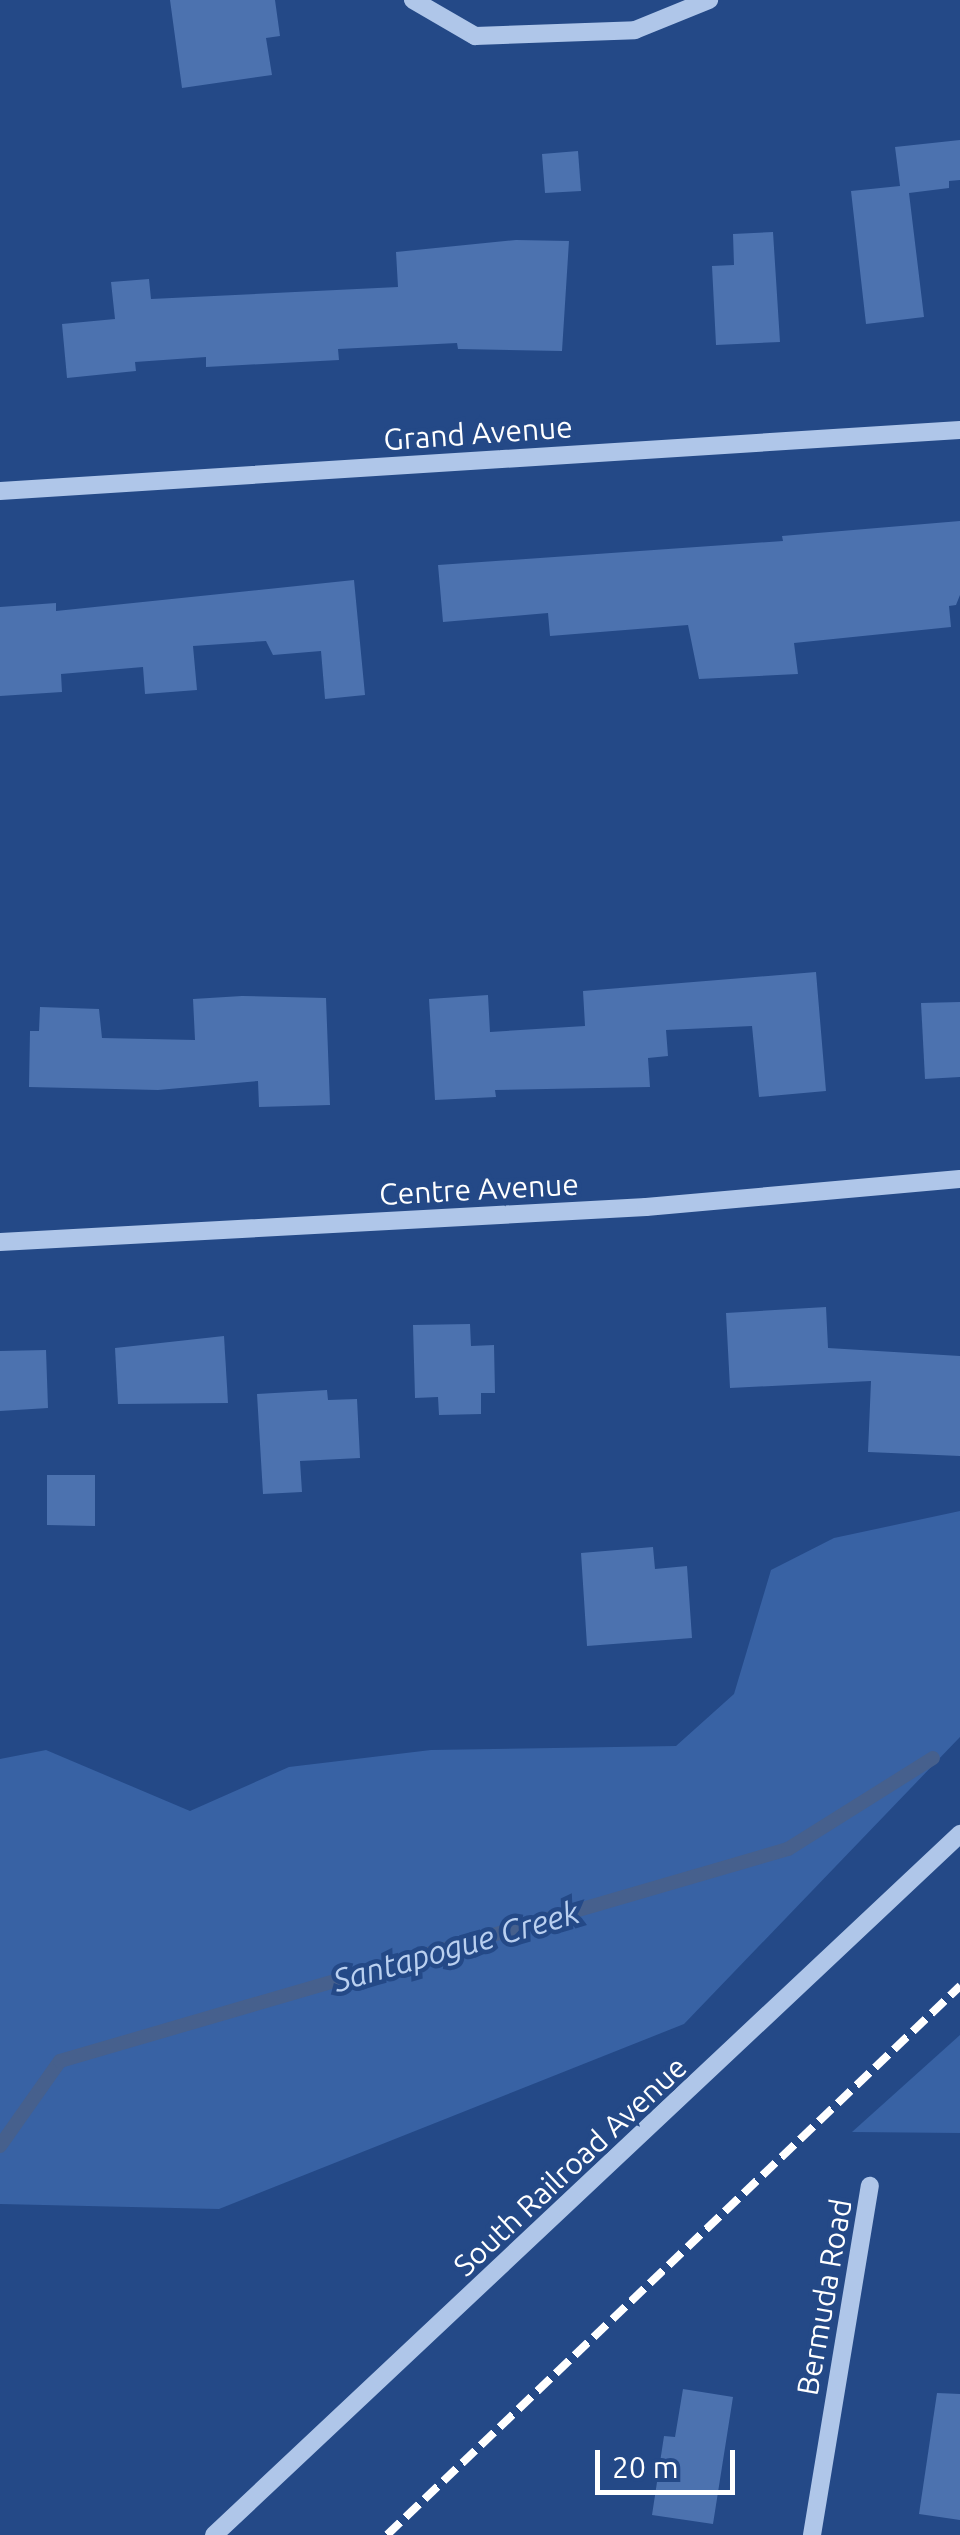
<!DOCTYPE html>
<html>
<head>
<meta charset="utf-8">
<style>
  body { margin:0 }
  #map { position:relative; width:960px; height:2535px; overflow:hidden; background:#244987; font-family:Ubuntu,sans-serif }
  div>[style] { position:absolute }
  .green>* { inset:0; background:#3862a4 }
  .stream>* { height:14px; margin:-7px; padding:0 7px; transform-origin:7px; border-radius:7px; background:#46608d }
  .building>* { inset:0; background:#4c72af }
  .minor>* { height:18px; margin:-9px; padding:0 9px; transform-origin:9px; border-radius:9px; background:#afc6e9 }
  .rail>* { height:8px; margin-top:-4px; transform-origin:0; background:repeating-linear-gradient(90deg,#fff 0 18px,transparent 0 26px) }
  span { translate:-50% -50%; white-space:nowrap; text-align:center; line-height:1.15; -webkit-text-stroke:9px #244987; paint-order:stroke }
  .street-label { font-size:30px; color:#fff }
  .water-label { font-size:32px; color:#bad0f0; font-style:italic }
  .scale { position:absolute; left:595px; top:2450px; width:140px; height:45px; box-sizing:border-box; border:5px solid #fff; border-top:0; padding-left:12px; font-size:30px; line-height:35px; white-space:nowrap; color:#fff; -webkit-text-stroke:8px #244987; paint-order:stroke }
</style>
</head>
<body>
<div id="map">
  <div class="green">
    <div style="clip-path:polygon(960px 1511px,960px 1737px,684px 2024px,219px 2209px,0 2204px,0 1759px,46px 1750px,190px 1811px,289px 1767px,431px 1750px,676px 1746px,734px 1694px,771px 1570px,834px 1538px)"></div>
    <div style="clip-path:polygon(960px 2035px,960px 2133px,852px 2132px)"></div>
  </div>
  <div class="stream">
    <div style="left:0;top:2146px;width:104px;rotate:-54.8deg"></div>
    <div style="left:60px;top:2061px;width:758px;rotate:-16.24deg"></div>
    <div style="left:788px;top:1849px;width:171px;rotate:-32.1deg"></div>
  </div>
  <div class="building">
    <div style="clip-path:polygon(170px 0,275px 0,280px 36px,266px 38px,272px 75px,182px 88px)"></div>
    <div style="clip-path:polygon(960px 140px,960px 180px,949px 181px,949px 188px,909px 193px,924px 317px,866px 324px,851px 191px,900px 186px,895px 147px)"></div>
    <div style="clip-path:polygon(578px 151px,581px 191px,545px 193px,542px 154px)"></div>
    <div style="clip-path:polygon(773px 232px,780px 342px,716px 345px,712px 266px,734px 265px,733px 234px)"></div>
    <div style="clip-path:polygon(516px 240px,569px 241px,562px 351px,458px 349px,457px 343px,338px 349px,339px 360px,206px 367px,206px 357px,135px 362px,136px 371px,67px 378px,62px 324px,115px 319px,111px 282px,149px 279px,151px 299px,398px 287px,396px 252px)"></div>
    <div style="clip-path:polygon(960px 521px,960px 595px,956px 605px,949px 606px,951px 627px,794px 643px,798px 674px,699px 679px,688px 625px,550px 636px,548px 613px,443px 622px,438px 565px,783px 541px,782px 536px)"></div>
    <div style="clip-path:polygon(354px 580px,365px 695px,325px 699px,321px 651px,273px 655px,266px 641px,193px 646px,197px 690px,145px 694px,143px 667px,61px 674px,62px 692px,0 696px,0 607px,56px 603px,56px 611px)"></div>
    <div style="clip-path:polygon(816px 972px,826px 1091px,759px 1097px,752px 1026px,666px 1030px,668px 1056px,648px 1058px,650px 1087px,495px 1090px,496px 1097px,435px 1100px,429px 999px,488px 995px,490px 1032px,585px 1026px,583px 991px)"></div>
    <div style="clip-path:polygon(242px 996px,326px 998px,330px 1105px,259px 1107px,258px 1081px,158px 1090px,29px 1087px,30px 1031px,39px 1031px,40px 1007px,99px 1009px,102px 1038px,195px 1040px,193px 999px)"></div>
    <div style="clip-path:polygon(960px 1002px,960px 1077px,925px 1079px,921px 1003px)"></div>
    <div style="clip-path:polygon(826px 1307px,828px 1348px,960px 1356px,960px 1456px,868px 1452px,871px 1381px,730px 1388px,726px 1313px)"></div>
    <div style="clip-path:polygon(470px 1324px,471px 1346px,494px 1345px,495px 1393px,481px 1393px,481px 1414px,439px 1415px,438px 1397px,415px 1398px,413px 1325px)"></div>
    <div style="clip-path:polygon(224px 1336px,228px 1403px,118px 1404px,115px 1348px)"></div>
    <div style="clip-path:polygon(46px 1350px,48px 1408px,0 1411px,0 1351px)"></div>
    <div style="clip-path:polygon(327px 1390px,328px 1400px,357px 1399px,360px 1458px,300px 1461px,302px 1492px,263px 1494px,257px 1394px)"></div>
    <div style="clip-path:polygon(47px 1475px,95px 1475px,95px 1526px,47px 1525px)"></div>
    <div style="clip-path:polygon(653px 1547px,655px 1569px,687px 1566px,692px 1638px,587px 1646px,581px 1553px)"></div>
    <div style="clip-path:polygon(683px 2389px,733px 2397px,713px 2524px,652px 2515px,664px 2436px,675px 2437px)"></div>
    <div style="clip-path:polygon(937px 2393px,960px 2394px,960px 2520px,919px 2514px)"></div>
  </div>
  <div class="minor">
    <div style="left:413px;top:0;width:72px;rotate:30.1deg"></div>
    <div style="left:475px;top:36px;width:160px;rotate:-2.1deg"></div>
    <div style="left:635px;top:30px;width:80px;rotate:-22.1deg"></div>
    <div style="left:0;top:491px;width:962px;rotate:-3.64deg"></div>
    <div style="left:0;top:1242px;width:647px;rotate:-3.1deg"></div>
    <div style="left:646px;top:1207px;width:315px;rotate:-5.1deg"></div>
    <div style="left:214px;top:2535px;width:1024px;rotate:-43.22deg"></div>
    <div style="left:812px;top:2535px;width:354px;rotate:-80.6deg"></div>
  </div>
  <div class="rail">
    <div style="left:387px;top:2535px;width:794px;rotate:-43.77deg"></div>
  </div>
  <div class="street-label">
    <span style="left:478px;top:433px;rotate:-4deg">Grand Avenue</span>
    <span style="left:479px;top:1189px;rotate:-3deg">Centre Avenue</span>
    <span style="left:570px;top:2166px;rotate:-43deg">South Railroad Avenue</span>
    <span style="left:824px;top:2297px;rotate:-80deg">Bermuda Road</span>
  </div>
  <div class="water-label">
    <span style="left:456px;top:1946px;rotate:-16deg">Santapogue Creek</span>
  </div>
  <div class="scale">20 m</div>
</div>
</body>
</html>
